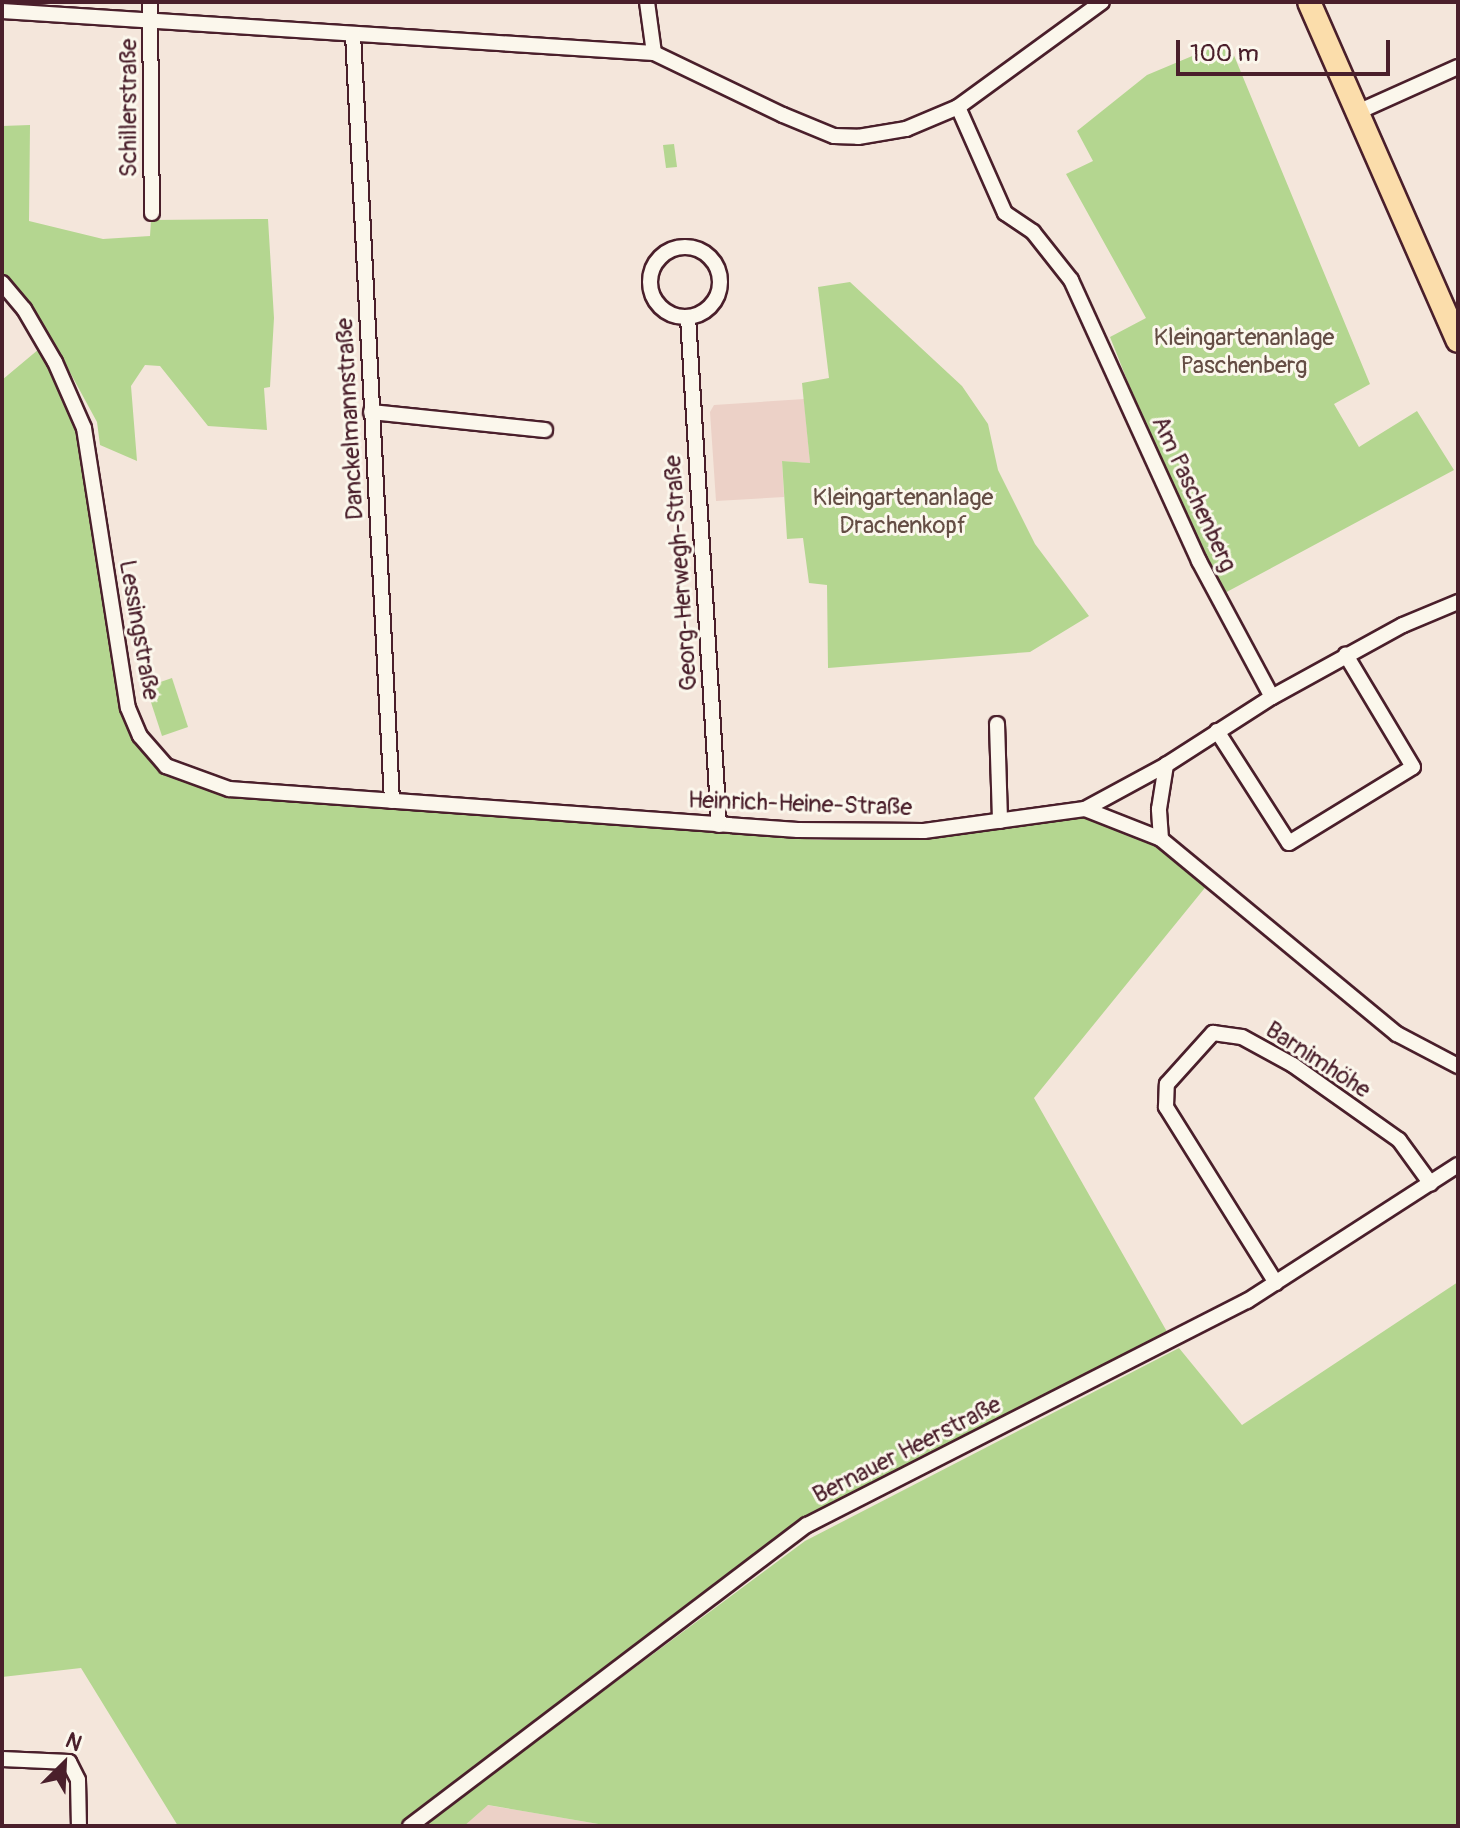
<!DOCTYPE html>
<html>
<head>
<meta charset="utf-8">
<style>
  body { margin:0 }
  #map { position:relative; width:1460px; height:1828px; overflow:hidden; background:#f4e6db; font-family:Pangolin,sans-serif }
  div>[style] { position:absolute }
  .built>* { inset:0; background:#ecd1c7 }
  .green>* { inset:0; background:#b4d690 }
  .roads { filter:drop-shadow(2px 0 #4a1f2b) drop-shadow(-2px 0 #4a1f2b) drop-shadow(0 2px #4a1f2b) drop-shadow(0 -2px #4a1f2b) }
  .street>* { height:14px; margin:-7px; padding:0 7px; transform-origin:7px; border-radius:7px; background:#fbf7ec }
  .street>.ring { margin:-7px; padding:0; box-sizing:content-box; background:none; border:14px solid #fbf7ec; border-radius:50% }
  .primary>* { height:22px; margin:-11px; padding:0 11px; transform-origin:11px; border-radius:11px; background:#fbddab }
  span { translate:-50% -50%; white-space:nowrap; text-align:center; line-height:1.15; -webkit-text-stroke:6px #fbf7ec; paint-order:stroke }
  .street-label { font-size:24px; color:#4a1f2b }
  .park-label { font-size:24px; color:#644d44 }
  .frame { position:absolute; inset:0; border:4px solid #4a1f2b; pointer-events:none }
  .north { position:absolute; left:24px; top:1724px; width:80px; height:80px; -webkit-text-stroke:6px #fbf7ec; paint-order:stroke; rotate:24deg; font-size:22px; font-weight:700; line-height:32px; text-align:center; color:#4a1f2b }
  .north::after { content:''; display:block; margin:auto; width:28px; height:36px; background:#4a1f2b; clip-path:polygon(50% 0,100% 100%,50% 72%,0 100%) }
  .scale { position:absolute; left:1176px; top:40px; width:214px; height:36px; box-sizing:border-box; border:4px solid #4a1f2b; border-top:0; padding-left:10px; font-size:24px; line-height:28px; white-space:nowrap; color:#4a1f2b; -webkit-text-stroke:6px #fbf7ec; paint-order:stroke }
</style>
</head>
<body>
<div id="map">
  <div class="built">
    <div style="clip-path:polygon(804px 399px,810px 463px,782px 461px,784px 497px,716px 501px,710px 412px,714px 405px)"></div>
    <div style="clip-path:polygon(475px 1803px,610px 1826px,445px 1826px)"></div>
  </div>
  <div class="green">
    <div style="clip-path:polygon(1228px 41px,1370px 384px,1334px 404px,1359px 447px,1417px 411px,1454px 470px,1221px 595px,1199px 561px,1110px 337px,1146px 318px,1066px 174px,1093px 161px,1077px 131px,1147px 75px)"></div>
    <div style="clip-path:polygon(30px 125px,29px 221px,103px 239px,150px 236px,151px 220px,268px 219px,274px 318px,270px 387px,264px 388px,267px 430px,208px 426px,160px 366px,145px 365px,131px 386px,137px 461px,100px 445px,97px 422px,60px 354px,2px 271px,2px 126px)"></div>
    <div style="clip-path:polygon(674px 144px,677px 167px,666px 168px,663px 145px)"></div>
    <div style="clip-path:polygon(850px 282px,962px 386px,988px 424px,998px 470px,1035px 544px,1089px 616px,1030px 652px,828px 668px,827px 585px,809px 583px,803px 538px,787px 539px,782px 461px,810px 463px,802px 383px,829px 378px,818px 287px)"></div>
    <div style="clip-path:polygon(39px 349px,78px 424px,129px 728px,149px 761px,178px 779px,230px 797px,820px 840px,916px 840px,1083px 814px,1129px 828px,1208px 884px,1034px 1098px,1170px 1337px,801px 1518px,402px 1826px,178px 1826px,81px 1668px,2px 1677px,2px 380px)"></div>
    <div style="clip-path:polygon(172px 678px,188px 727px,162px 736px,146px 687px)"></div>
    <div style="clip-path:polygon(1458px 1282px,1457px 1826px,610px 1826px,488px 1805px,464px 1826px,422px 1826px,805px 1541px,1179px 1348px,1242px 1425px)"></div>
  </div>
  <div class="roads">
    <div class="street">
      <div style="left:150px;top:2px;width:211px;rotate:89.5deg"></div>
      <div style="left:647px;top:2px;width:51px;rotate:82.2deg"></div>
      <div style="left:2px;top:11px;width:653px;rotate:3.69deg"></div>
      <div style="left:654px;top:53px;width:143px;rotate:25.7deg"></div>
      <div style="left:783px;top:115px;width:55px;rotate:22.4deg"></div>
      <div style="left:834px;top:136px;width:24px;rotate:2deg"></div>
      <div style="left:858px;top:137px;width:49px;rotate:-9.5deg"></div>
      <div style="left:906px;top:129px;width:56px;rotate:-22.9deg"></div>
      <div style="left:958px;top:107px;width:178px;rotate:-36.1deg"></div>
      <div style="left:353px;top:34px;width:768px;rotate:87.09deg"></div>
      <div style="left:958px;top:107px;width:116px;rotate:66.1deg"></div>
      <div style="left:1005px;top:213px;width:34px;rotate:34deg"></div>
      <div style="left:1033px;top:232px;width:61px;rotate:51.6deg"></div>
      <div style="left:1071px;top:280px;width:309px;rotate:65.5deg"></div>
      <div style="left:1199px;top:561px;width:154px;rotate:61.8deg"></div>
      <div style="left:1360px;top:111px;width:107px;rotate:-24.2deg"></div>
      <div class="ring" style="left:650px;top:247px;width:56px;height:56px"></div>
      <div style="left:2px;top:283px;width:34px;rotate:50deg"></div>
      <div style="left:24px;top:309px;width:61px;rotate:59.7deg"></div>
      <div style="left:55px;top:362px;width:72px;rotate:66.3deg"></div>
      <div style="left:84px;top:428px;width:283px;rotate:81.1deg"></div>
      <div style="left:128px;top:708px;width:30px;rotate:67deg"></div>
      <div style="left:140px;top:736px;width:40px;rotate:49deg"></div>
      <div style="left:166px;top:766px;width:67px;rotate:20.1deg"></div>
      <div style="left:229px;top:789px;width:570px;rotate:4.12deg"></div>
      <div style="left:798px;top:830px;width:126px;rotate:0.5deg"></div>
      <div style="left:924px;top:831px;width:162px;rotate:-7.8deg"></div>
      <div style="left:1085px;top:809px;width:82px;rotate:21.5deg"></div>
      <div style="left:1161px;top:839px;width:306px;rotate:39.6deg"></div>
      <div style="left:1397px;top:1034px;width:69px;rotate:27.7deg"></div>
      <div style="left:688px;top:317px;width:509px;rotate:86.51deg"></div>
      <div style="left:371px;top:412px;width:175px;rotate:5.9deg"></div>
      <div style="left:997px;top:724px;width:97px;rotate:88.2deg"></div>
      <div style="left:1217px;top:731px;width:133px;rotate:57.3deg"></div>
      <div style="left:1289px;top:843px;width:145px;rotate:-31.5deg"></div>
      <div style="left:1413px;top:767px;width:131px;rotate:-120.9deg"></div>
      <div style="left:1085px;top:809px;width:92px;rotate:-28.5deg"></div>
      <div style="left:1166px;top:765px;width:126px;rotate:-32.7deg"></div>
      <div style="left:1272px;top:697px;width:149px;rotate:-28.8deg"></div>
      <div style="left:1403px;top:625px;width:60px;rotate:-22.7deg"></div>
      <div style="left:1161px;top:839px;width:30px;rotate:-94deg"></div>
      <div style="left:1159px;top:809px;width:45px;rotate:-81deg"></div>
      <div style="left:1276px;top:1283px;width:208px;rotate:-122deg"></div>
      <div style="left:1166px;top:1107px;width:23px;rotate:-88deg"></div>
      <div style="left:1167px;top:1084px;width:69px;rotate:-48deg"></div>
      <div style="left:1213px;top:1033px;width:29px;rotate:8deg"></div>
      <div style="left:1242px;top:1037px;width:58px;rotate:28.8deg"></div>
      <div style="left:1293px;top:1065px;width:130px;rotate:35.3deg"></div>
      <div style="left:1399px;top:1140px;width:54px;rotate:54deg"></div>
      <div style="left:2px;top:1759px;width:67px;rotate:2.6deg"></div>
      <div style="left:69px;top:1762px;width:20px;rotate:63deg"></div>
      <div style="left:78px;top:1780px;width:46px;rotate:88.8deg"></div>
      <div style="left:410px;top:1826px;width:498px;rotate:-37.2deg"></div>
      <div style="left:807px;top:1525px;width:494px;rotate:-27deg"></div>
      <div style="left:1247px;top:1301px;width:251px;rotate:-32.8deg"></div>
    </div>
    <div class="primary">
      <div style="left:1309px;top:2px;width:370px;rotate:66.3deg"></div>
    </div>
  </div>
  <div class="street-label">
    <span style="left:129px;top:108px;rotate:-90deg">Schillerstraße</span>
    <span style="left:350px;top:419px;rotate:-93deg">Danckelmannstraße</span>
    <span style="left:1194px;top:494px;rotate:65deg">Am Paschenberg</span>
    <span style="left:681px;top:573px;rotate:-94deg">Georg-Herwegh-Straße</span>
    <span style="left:139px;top:630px;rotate:80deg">Lessingstraße</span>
    <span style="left:800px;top:804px;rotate:2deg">Heinrich-Heine-Straße</span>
    <span style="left:1318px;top:1060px;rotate:33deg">Barnimhöhe</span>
    <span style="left:907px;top:1450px;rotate:-27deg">Bernauer Heerstraße</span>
  </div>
  <div class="park-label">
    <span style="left:1244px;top:352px">Kleingartenanlage<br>Paschenberg</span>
    <span style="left:903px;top:512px">Kleingartenanlage<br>Drachenkopf</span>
  </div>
  <div class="frame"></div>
  <div class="north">N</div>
  <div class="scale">100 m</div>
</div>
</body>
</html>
